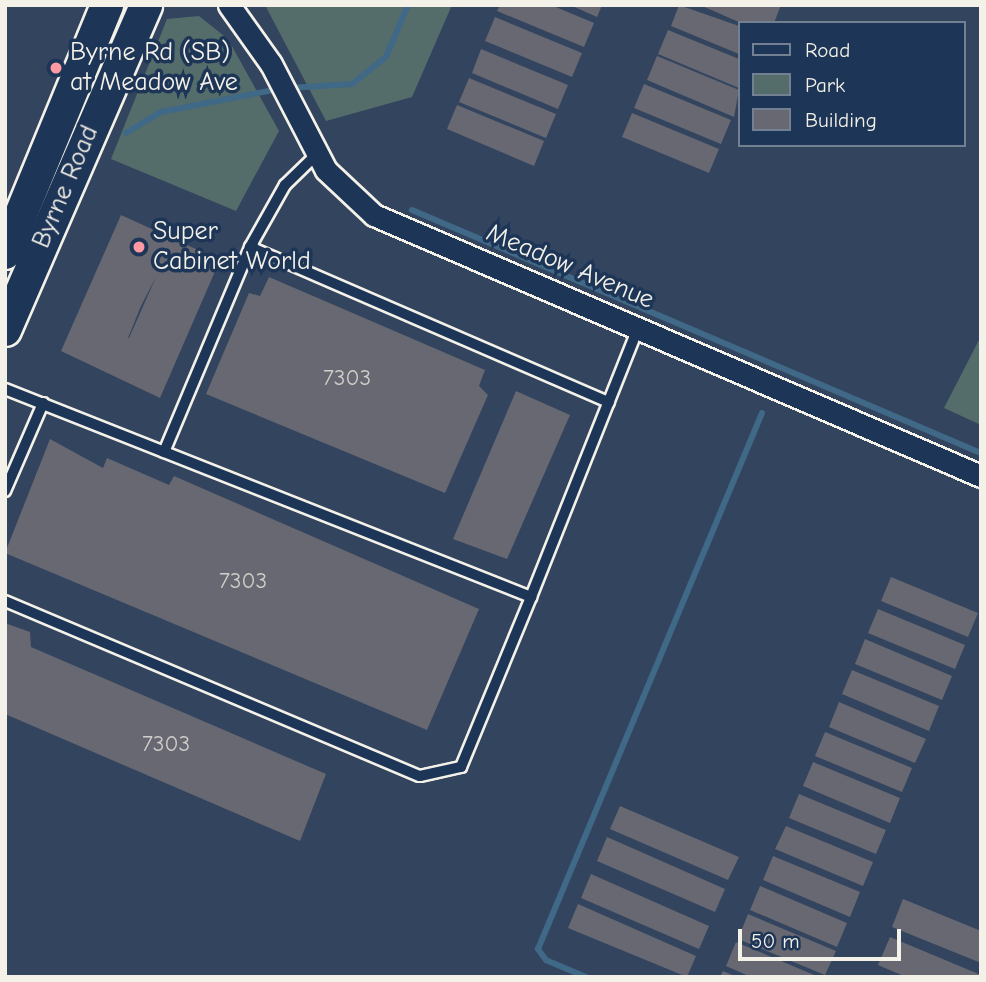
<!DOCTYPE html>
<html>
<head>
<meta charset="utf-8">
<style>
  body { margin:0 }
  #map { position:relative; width:986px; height:982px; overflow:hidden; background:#33445f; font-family:"Comic Neue",sans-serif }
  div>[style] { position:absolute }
  .green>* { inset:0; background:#546d6a }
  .stream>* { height:6px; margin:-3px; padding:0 3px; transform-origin:3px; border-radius:3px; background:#406887 }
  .building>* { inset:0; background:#676871 }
  .roads { filter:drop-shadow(2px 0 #f4f1e8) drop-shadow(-2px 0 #f4f1e8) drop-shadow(0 2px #f4f1e8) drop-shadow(0 -2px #f4f1e8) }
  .service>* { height:10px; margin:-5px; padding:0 5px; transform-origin:5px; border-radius:5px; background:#1d3557 }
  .minor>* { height:21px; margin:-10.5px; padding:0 10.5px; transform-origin:10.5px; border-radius:10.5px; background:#1d3557 }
  .secondary>* { height:32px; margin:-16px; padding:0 16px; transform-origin:16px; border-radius:16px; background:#1d3557 }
  .dots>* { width:19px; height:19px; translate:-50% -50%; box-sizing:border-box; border:4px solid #1d3557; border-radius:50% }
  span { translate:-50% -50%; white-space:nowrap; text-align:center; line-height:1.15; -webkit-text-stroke:7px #1d3557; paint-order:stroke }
  .number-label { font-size:23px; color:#d1cfca }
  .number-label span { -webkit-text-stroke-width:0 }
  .poi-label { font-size:26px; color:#f4f1e8 }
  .left { translate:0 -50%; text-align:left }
  .street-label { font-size:26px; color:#f4f1e8 }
  .frame { position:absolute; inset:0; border:7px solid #f4f1e8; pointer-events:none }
  .legend { position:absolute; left:738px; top:21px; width:228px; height:126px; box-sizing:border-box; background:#1d3557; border:2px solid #738091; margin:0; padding:9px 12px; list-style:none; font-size:21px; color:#f4f1e8 }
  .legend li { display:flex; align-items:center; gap:14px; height:35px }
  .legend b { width:35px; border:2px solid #738091 }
  .scale { position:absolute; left:738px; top:929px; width:163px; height:32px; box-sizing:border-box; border:4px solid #f4f1e8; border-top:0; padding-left:9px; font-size:21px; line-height:24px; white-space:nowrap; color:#f4f1e8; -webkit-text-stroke:5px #1d3557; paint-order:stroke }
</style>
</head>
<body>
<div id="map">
  <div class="green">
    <div style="clip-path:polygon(265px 5px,452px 5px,412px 97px,326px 121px)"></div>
    <div style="clip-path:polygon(199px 16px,228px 39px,279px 131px,236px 211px,111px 159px,167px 19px)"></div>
    <div style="clip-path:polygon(981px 336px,981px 425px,944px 408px)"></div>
  </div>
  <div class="stream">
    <div style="left:289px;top:88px;width:63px;rotate:-3.6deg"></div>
    <div style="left:352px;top:84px;width:43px;rotate:-38.5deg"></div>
    <div style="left:386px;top:57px;width:56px;rotate:-67.1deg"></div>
    <div style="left:126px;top:133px;width:41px;rotate:-31deg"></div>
    <div style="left:161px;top:112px;width:119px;rotate:-11.1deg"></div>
    <div style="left:412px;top:210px;width:619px;rotate:23.13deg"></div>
    <div style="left:586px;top:977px;width:43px;rotate:-157deg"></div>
    <div style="left:546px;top:960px;width:14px;rotate:-126deg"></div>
    <div style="left:538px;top:949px;width:581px;rotate:-67.32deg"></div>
  </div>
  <div class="building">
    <div style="clip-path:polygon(500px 5px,551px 5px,594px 23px,584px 47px,497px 11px)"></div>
    <div style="clip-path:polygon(570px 5px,602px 5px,597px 17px)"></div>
    <div style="clip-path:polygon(679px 5px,739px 26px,739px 54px,671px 26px)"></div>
    <div style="clip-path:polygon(700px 5px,781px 5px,774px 23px,741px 23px)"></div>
    <div style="clip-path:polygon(495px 17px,582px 53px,572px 77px,485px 41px)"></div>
    <div style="clip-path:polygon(668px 30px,739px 59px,739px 88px,658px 54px)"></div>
    <div style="clip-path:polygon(481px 49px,568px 85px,558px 109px,472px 73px)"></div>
    <div style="clip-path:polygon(657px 56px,739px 90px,734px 117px,647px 80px)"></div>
    <div style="clip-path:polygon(469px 78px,556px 114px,546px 138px,459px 102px)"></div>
    <div style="clip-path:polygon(644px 84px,731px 120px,721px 144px,634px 108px)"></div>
    <div style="clip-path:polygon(457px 105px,544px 141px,534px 166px,447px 129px)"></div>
    <div style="clip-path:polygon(632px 113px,719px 149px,709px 173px,622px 137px)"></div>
    <div style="clip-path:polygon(evenodd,121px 215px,220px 260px,160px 398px,61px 351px,121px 215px,156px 277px,129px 338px,128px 338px,141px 306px,156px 277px)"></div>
    <div style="clip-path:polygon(269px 277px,485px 370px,479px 386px,488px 395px,445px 493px,206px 394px,249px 293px,260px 296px)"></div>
    <div style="clip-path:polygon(516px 391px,570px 415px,507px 559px,453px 539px)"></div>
    <div style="clip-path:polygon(50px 439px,103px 468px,107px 458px,169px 485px,174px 476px,479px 609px,427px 730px,5px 553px)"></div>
    <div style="clip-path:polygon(891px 577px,978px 613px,968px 637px,881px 601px)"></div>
    <div style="clip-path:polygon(878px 609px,965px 645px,955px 669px,868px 633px)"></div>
    <div style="clip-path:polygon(5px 623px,30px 632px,31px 647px,326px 774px,300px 841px,5px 714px)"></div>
    <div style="clip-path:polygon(865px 639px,952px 676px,942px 700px,855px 664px)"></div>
    <div style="clip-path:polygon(852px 670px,939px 706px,929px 731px,842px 694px)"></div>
    <div style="clip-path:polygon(839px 702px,926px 739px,915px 763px,829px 727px)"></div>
    <div style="clip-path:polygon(825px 732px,912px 768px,902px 792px,815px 756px)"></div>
    <div style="clip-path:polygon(813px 762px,900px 798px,890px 823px,803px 786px)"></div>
    <div style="clip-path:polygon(799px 794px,886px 830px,876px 854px,789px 818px)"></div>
    <div style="clip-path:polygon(620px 806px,739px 857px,728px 880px,610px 829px)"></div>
    <div style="clip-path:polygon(786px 826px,873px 862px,863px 886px,775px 849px)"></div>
    <div style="clip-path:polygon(607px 837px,725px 889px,715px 912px,597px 861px)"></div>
    <div style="clip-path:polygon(773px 856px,860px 892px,850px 917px,763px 880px)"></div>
    <div style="clip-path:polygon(591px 874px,709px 926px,699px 949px,581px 898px)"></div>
    <div style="clip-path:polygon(760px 886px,847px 923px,837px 947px,750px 910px)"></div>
    <div style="clip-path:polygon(903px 899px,981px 931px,981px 963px,892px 927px)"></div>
    <div style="clip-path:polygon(578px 904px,696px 956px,687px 977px,568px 928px)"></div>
    <div style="clip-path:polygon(748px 914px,836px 951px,825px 975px,738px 939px)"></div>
    <div style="clip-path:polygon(890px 937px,981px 975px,981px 977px,906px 977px,878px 965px)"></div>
    <div style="clip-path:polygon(736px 942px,819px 977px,751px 977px,726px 966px)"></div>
    <div style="clip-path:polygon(723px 971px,737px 977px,720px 977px)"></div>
  </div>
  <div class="roads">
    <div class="service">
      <div style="left:317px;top:154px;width:45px;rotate:135.9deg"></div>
      <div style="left:285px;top:185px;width:71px;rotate:119.4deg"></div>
      <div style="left:250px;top:247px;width:391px;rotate:23.4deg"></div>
      <div style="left:5px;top:389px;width:566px;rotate:21.58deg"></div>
      <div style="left:531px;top:597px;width:292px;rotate:-68.3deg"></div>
      <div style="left:164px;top:452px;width:222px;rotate:-67.2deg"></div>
      <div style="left:5px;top:491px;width:96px;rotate:-66.6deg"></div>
      <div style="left:5px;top:601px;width:450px;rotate:22.9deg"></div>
      <div style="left:420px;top:776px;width:42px;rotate:-12.4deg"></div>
      <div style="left:461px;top:767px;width:184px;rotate:-67.6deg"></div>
    </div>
    <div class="minor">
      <div style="left:229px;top:5px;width:72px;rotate:54.6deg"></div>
      <div style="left:271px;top:64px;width:119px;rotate:62.6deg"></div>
      <div style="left:326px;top:170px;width:66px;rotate:43.2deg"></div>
      <div style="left:374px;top:215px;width:661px;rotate:23.27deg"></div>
    </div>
    <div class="secondary">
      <div style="left:5px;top:253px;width:268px;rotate:-67.6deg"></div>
      <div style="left:5px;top:330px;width:354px;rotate:-66.5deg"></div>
    </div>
  </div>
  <div class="dots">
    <div style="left:56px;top:68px;background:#ff9aa2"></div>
    <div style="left:139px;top:247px;background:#ff9aa2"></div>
  </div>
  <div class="number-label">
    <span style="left:347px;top:378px">7303</span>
    <span style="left:243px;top:581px">7303</span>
    <span style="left:166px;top:744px">7303</span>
  </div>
  <div class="poi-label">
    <span class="left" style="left:70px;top:68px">Byrne Rd (SB)<br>at Meadow Ave</span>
    <span class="left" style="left:153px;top:247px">Super<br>Cabinet World</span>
  </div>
  <div class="street-label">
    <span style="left:66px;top:187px;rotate:-67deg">Byrne Road</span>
    <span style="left:570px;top:267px;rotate:23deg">Meadow Avenue</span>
  </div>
  <div class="frame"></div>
  <ul class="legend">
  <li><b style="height:9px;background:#1d3557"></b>Road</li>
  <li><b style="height:19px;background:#546d6a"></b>Park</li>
  <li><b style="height:19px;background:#676871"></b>Building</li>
  </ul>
  <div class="scale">50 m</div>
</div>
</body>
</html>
